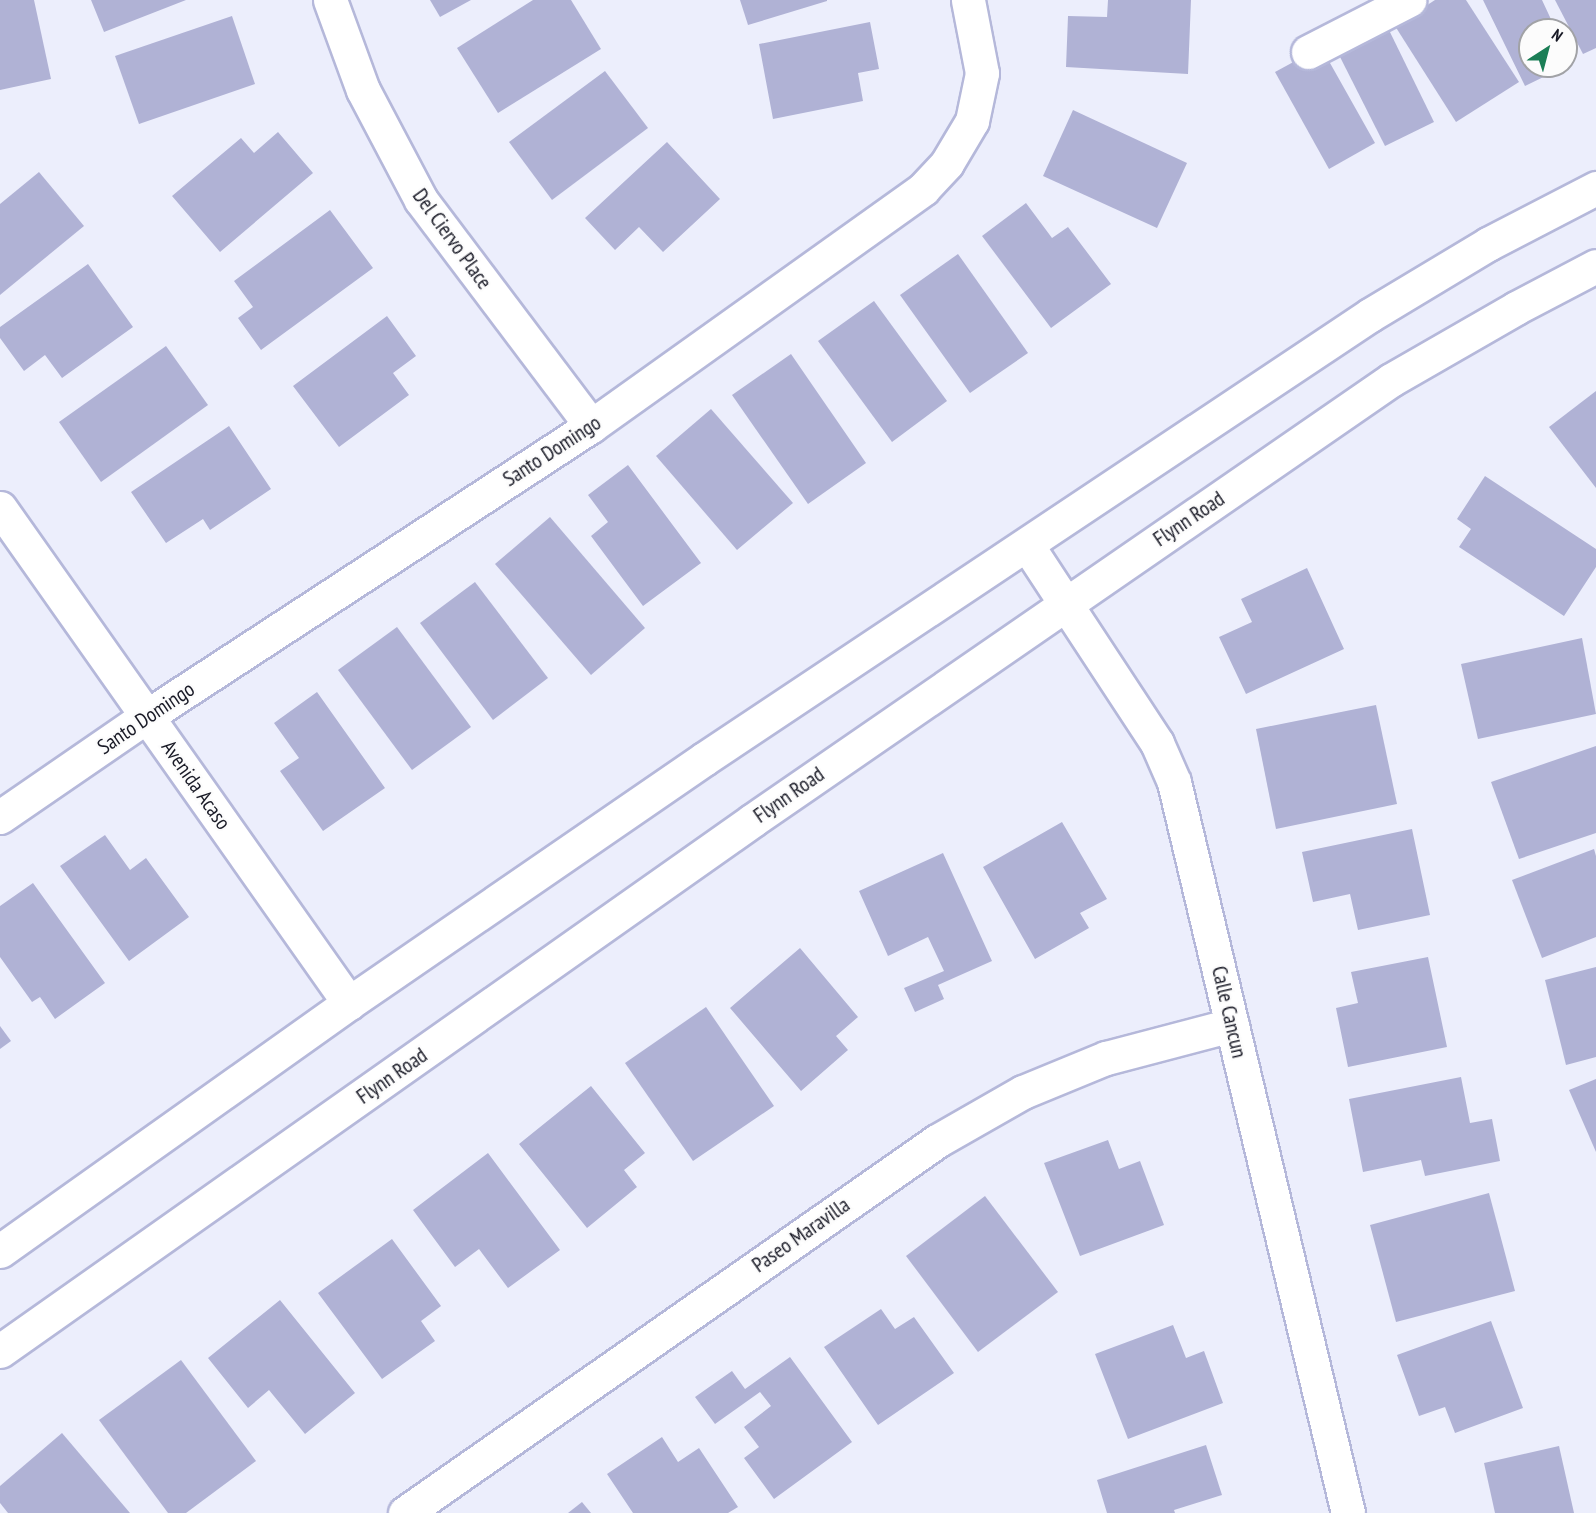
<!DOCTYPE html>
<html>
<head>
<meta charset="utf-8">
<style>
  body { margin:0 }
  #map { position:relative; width:1596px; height:1513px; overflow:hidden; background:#eceefc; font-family:"PT Sans Narrow",sans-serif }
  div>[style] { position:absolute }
  .building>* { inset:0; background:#b0b2d5 }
  .roads { filter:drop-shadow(2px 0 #b5b8da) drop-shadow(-2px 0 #b5b8da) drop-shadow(0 2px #b5b8da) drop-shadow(0 -2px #b5b8da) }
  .street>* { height:33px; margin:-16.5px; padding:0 16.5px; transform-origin:16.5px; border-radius:16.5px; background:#fff }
  .secondary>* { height:33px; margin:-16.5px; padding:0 16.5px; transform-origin:16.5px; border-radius:16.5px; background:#fff }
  span { translate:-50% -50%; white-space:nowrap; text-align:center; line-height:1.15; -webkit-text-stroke:4.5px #fcfcfc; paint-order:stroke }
  .street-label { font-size:21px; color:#191a26 }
  .north { position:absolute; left:1518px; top:18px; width:60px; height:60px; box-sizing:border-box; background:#fcfcfc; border:2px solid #a1a2a6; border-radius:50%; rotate:36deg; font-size:16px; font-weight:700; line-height:24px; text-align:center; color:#191a26 }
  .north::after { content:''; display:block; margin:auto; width:21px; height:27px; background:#1b7e56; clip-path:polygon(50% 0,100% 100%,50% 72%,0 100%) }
</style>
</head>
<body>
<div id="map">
  <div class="building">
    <div style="clip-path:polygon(0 0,34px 0,51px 79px,0 90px)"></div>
    <div style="clip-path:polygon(91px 0,186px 0,104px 32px)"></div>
    <div style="clip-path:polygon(430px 0,471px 0,440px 17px)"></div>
    <div style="clip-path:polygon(533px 0,571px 0,601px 49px,498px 113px,457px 48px)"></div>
    <div style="clip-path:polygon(740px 0,827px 0,827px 1px,748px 25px)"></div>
    <div style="clip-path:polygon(1108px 0,1191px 0,1188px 74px,1066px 67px,1068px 16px,1107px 17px)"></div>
    <div style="clip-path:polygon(1435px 0,1466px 0,1519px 82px,1456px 122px,1395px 26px)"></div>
    <div style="clip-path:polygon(1483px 0,1542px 0,1556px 30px,1530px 30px,1530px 66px,1566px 66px,1525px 86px)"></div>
    <div style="clip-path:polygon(1555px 0,1596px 0,1596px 48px,1583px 54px)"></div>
    <div style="clip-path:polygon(232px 16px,255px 84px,139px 124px,115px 56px)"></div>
    <div style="clip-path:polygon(870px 22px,879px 69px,858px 73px,863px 101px,773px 119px,759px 44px)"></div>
    <div style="clip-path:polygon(1387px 26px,1434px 122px,1385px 146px,1337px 51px)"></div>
    <div style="clip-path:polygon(1321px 47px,1375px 143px,1329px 169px,1275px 72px)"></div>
    <div style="clip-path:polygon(1566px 50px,1572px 63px,1566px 66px)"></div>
    <div style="clip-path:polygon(605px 71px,648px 128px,552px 200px,509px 142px)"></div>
    <div style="clip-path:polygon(1073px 110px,1187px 163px,1157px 228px,1043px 176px)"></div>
    <div style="clip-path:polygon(278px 132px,313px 173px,220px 252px,172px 196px,241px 138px,254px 153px)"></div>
    <div style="clip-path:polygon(667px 142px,720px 199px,663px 252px,639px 227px,615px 250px,585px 218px)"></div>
    <div style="clip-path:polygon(39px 172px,84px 226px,0 295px,0 204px)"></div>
    <div style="clip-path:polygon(1026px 203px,1052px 238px,1068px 227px,1111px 284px,1051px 328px,982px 236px)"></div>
    <div style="clip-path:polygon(330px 210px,373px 268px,261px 350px,238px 318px,253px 307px,234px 281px)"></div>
    <div style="clip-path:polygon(958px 254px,1028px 353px,970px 393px,900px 295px)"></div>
    <div style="clip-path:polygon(88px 264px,133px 327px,62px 378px,45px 355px,24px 371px,0 338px,0 327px)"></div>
    <div style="clip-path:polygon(874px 301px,947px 401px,892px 442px,818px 341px)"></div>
    <div style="clip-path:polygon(387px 316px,416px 356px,393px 373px,409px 395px,339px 447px,293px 386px)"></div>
    <div style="clip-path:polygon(166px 346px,208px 405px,101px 482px,59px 422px)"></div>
    <div style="clip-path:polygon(791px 354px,866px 463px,808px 504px,732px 395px)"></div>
    <div style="clip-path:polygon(1596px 391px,1596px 488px,1549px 427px)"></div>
    <div style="clip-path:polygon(711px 409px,793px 503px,737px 550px,656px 456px)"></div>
    <div style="clip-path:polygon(229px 426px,271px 489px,210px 530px,203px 519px,166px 543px,131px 492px)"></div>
    <div style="clip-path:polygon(628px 465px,701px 563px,643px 606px,591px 536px,608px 522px,588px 495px)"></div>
    <div style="clip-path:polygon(1485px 476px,1596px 549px,1596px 567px,1564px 616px,1459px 547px,1471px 529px,1457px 519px)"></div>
    <div style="clip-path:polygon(550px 517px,645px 628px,591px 675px,495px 564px)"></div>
    <div style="clip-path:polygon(1307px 568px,1344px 649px,1246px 694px,1219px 637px,1252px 622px,1241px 599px)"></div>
    <div style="clip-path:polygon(475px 582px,548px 678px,493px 720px,420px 623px)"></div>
    <div style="clip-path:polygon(397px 627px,471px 727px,412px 770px,338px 670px)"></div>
    <div style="clip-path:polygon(1582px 638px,1596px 714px,1478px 739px,1461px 664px)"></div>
    <div style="clip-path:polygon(317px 692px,385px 788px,323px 831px,280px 771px,299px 758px,274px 723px)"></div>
    <div style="clip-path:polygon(1376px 705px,1397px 804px,1276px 829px,1256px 729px)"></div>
    <div style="clip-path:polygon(1596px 746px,1596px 833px,1519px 859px,1491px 782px)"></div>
    <div style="clip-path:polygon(1062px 822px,1107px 899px,1080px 913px,1089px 928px,1035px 959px,983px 867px)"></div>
    <div style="clip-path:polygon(1412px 829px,1430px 915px,1358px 930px,1350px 894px,1313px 902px,1302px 852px)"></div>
    <div style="clip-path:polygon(105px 835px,130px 870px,146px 858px,189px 917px,129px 961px,60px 866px)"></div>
    <div style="clip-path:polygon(1594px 849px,1596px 856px,1596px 937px,1542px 958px,1512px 880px)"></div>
    <div style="clip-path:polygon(943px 853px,992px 961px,938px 985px,944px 999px,915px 1012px,904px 988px,944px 971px,928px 937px,888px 956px,859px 891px)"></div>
    <div style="clip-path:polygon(33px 883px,105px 983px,55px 1019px,40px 997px,32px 1002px,0 957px,0 906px)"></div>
    <div style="clip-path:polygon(800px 948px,858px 1017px,836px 1036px,848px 1050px,801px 1091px,730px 1008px)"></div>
    <div style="clip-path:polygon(1428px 957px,1447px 1047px,1348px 1067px,1336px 1008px,1358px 1003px,1351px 972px)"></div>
    <div style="clip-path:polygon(1596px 967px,1596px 1057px,1566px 1065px,1545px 980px)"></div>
    <div style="clip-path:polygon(706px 1007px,774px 1106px,693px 1161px,625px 1063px)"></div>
    <div style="clip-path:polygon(0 1026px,11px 1041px,0 1049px)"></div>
    <div style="clip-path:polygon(1461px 1077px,1470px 1123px,1492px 1119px,1500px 1161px,1425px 1176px,1421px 1160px,1363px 1172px,1349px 1099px)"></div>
    <div style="clip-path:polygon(1596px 1079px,1596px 1152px,1569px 1090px)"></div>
    <div style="clip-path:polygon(591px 1086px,645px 1153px,624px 1170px,637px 1187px,587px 1228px,519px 1144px)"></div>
    <div style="clip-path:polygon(1108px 1140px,1119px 1169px,1140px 1161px,1164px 1225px,1080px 1256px,1044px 1163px)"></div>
    <div style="clip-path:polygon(488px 1153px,560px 1250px,508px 1288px,479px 1249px,455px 1267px,413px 1210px)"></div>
    <div style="clip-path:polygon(1489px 1193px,1515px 1291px,1396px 1322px,1370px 1225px)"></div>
    <div style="clip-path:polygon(985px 1196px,1058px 1292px,978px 1352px,906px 1256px)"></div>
    <div style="clip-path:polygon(392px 1239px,441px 1306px,421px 1321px,435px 1341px,382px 1379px,318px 1293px)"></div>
    <div style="clip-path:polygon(280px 1300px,355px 1393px,305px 1434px,269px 1390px,248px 1408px,208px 1358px)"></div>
    <div style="clip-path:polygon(881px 1309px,895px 1329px,914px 1317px,954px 1373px,878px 1425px,824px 1347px)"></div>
    <div style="clip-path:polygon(1491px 1321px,1523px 1408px,1455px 1433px,1445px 1407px,1419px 1416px,1397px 1355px)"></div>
    <div style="clip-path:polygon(1173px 1325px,1186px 1358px,1204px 1351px,1223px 1403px,1128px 1439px,1095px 1354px)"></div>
    <div style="clip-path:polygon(790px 1357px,852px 1442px,774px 1499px,744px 1458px,759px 1447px,744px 1427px,771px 1406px,760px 1392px,715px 1424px,695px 1397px,732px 1371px,745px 1389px)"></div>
    <div style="clip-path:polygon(181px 1360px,256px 1461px,186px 1513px,168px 1513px,99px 1420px)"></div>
    <div style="clip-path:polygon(62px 1433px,130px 1513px,8px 1513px,0 1503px,0 1486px)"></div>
    <div style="clip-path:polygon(662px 1437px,678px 1462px,699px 1448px,738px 1507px,728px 1513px,633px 1513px,607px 1474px)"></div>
    <div style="clip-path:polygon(1206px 1445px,1222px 1495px,1174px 1510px,1175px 1513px,1107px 1513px,1097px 1480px)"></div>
    <div style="clip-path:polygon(1559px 1446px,1574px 1513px,1495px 1513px,1484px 1463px)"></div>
    <div style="clip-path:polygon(582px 1502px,591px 1513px,568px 1513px)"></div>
  </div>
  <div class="roads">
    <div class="street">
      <div style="left:330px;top:0;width:96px;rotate:69.9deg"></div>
      <div style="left:363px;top:90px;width:124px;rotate:62.2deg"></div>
      <div style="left:421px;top:200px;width:283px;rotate:53deg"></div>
      <div style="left:1308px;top:52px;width:114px;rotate:-27.2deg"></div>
      <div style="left:0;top:508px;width:606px;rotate:54.81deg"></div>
      <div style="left:1027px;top:545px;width:237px;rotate:56.7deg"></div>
      <div style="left:1157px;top:743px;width:43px;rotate:66.4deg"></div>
      <div style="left:1174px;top:782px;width:751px;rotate:76.61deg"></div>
      <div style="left:0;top:817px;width:178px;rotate:-34.5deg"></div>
      <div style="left:147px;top:716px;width:530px;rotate:-33.15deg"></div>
      <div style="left:591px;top:426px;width:408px;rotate:-35.5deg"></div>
      <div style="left:923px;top:189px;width:35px;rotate:-47deg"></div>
      <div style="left:947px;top:163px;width:49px;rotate:-59.2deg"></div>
      <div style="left:972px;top:121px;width:49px;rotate:-78.2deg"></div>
      <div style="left:982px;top:73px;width:74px;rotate:-100.9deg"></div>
      <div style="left:405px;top:1513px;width:649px;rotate:-34.96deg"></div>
      <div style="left:937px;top:1141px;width:99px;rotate:-29.7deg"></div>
      <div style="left:1023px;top:1092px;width:90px;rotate:-22.3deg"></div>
      <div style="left:1106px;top:1058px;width:130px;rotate:-14.7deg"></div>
    </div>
    <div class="secondary">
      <div style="left:0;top:1251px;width:428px;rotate:-35.4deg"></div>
      <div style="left:349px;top:1003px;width:431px;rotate:-34.5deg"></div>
      <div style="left:704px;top:759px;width:800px;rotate:-33.69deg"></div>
      <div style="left:1370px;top:315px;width:138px;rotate:-31deg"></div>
      <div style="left:1488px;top:244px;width:122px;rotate:-27.4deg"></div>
      <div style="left:0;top:1351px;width:921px;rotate:-35.19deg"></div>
      <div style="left:753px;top:820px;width:775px;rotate:-34.59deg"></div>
      <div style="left:1391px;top:380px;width:144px;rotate:-29.9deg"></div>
      <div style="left:1516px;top:308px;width:90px;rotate:-27.7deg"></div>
    </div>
  </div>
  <div class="street-label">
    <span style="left:452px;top:239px;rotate:54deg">Del Ciervo Place</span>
    <span style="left:552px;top:451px;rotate:-33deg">Santo Domingo</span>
    <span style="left:1189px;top:519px;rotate:-34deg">Flynn Road</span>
    <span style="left:146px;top:718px;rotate:-34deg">Santo Domingo</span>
    <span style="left:196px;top:785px;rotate:55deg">Avenida Acaso</span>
    <span style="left:789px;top:795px;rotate:-35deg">Flynn Road</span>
    <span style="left:1229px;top:1012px;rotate:77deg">Calle Cancun</span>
    <span style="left:392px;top:1076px;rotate:-35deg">Flynn Road</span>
    <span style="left:801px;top:1235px;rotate:-35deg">Paseo Maravilla</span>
  </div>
  <div class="north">N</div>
</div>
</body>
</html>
